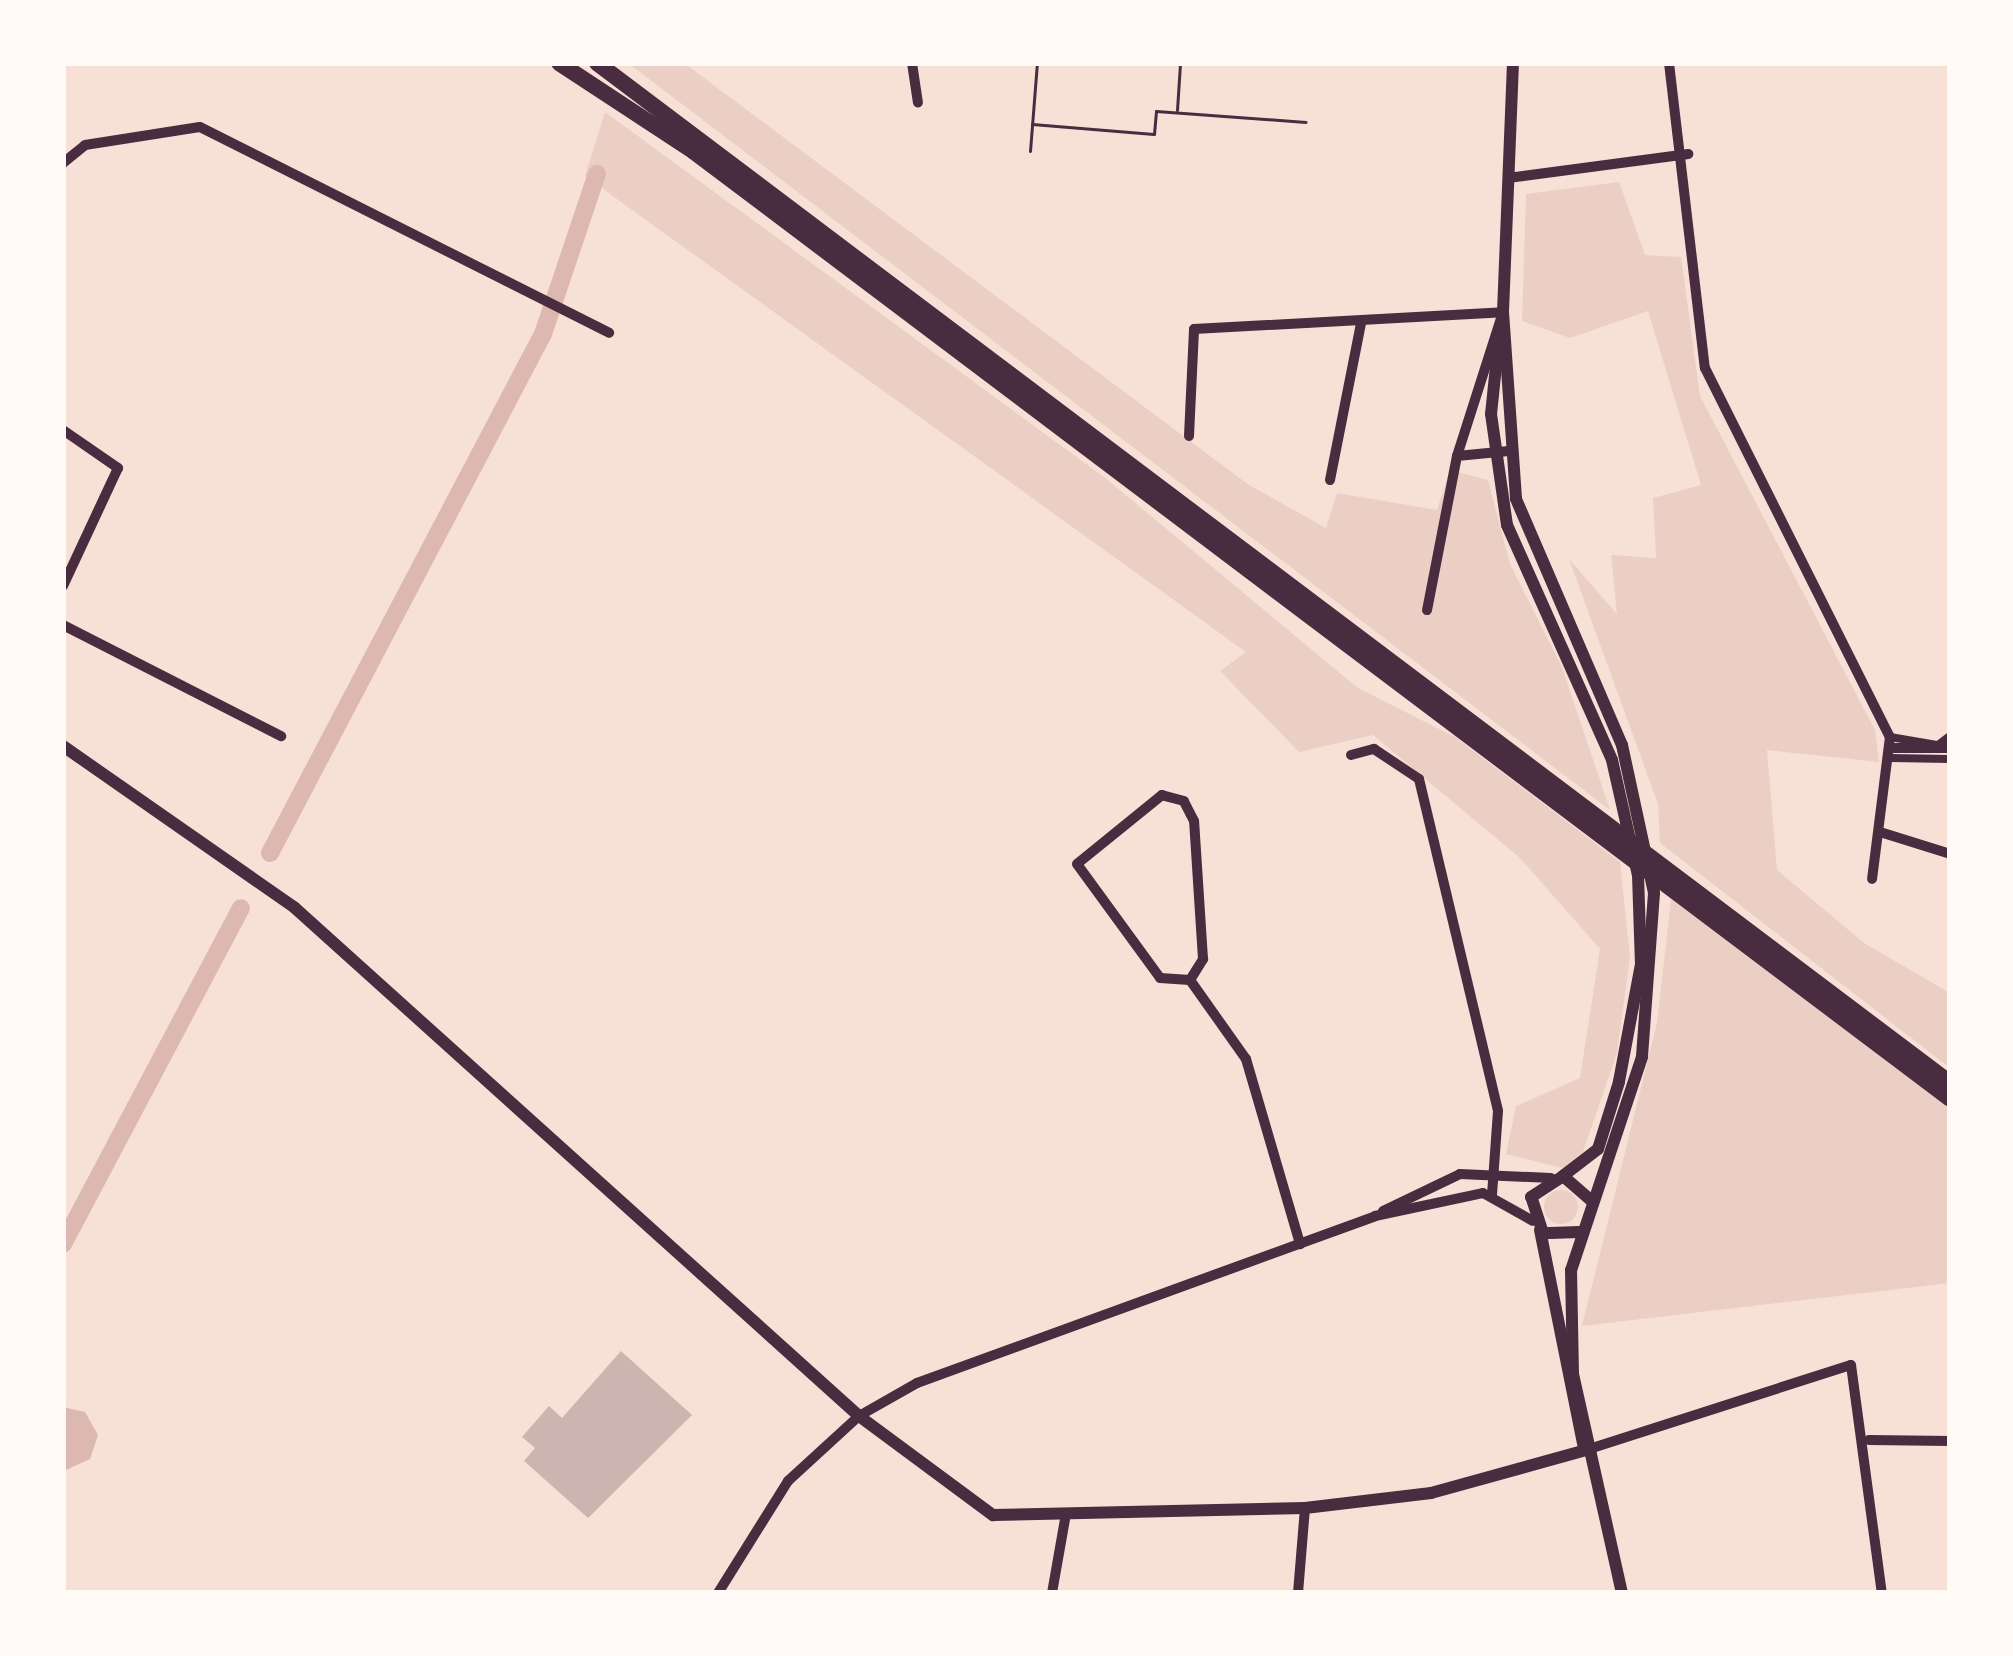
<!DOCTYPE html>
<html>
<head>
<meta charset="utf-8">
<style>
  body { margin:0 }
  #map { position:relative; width:2013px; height:1656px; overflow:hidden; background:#f7e1d7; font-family:"IBM Plex Sans",sans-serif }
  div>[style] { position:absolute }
  .green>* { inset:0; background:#ebcfc5 }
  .round { border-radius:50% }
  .water>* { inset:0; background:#dcb8b0 }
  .canal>* { height:18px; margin:-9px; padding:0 9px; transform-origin:9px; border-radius:9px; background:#dcb8b0 }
  .building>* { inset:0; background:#ccb4b1 }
  .path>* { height:3px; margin:-1.5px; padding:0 1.5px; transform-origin:1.5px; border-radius:1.5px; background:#4a2c40 }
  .pedestrian>* { height:8px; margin:-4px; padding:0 4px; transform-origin:4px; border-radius:4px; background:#4a2c40 }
  .minor>* { height:10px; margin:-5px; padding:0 5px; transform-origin:5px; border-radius:5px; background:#4a2c40 }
  .tertiary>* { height:12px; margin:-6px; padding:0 6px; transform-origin:6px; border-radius:6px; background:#4a2c40 }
  .trunk>* { height:16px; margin:-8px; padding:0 8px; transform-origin:8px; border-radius:8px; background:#4a2c40 }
  span { translate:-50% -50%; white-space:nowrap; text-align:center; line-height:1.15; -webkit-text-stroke:9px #fffaf5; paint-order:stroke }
  .frame { position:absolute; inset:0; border:66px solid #fffaf5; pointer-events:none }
</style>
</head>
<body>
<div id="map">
  <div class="green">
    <div style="clip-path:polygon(628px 63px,684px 63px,1249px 485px,1326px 528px,1337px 493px,1437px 510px,1450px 470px,1488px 480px,1510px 564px,1562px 667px,1610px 810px)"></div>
    <div style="clip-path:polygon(605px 112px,1104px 477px,1358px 688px,1455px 737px,1620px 862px,1630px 957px,1617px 1053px,1583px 1152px,1563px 1168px,1506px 1154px,1516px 1106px,1580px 1078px,1600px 949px,1520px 858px,1373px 735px,1299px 752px,1220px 671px,1246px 652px,585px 176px)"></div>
    <div style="clip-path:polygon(1619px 182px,1645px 255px,1681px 257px,1700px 396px,1875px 730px,1879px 762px,1767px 750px,1777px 870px,1864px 943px,1950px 993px,1950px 1068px,1660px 843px,1658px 804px,1569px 559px,1617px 614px,1611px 555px,1656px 558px,1653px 498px,1701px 485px,1648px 311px,1570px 338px,1522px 321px,1526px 194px)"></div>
    <div style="clip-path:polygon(1671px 899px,1950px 1109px,1950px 1283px,1582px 1326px,1657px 1023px)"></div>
    <div class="round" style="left:1544px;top:1190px;width:34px;height:34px"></div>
  </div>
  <div class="water">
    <div style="clip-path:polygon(63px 1407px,85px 1412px,98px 1435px,90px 1459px,66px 1470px)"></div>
  </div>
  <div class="canal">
    <div style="left:270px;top:853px;width:586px;rotate:-62.26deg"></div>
    <div style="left:543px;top:334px;width:169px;rotate:-71.4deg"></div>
    <div style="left:63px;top:1244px;width:380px;rotate:-62.1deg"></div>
  </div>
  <div class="building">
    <div style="clip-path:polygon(621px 1351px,692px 1415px,588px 1518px,524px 1461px,535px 1448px,522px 1437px,549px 1406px,562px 1418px)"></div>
  </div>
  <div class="path">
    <div style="left:1177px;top:110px;width:47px;rotate:-86.3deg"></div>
    <div style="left:1032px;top:124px;width:122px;rotate:4.7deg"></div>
    <div style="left:1154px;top:134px;width:23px;rotate:-85deg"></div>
    <div style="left:1156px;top:111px;width:150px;rotate:4.2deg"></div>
    <div style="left:1030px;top:151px;width:88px;rotate:-85.5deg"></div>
  </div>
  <div class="pedestrian">
    <div style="left:1890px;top:737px;width:49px;rotate:9.5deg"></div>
    <div style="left:1938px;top:745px;width:15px;rotate:-37deg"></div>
    <div style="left:1890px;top:758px;width:60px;rotate:1deg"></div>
  </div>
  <div class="minor">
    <div style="left:912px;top:63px;width:40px;rotate:81.5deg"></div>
    <div style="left:1669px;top:63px;width:307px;rotate:83.3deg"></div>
    <div style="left:1705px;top:368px;width:413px;rotate:63.4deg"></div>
    <div style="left:1890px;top:737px;width:143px;rotate:97.2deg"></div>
    <div style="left:63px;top:163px;width:28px;rotate:-39deg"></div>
    <div style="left:85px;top:145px;width:116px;rotate:-8.9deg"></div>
    <div style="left:200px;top:127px;width:458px;rotate:26.7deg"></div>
    <div style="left:1508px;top:178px;width:182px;rotate:-7.6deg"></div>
    <div style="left:63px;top:430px;width:67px;rotate:34.6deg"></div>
    <div style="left:118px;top:468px;width:130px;rotate:115deg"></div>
    <div style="left:1189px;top:436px;width:107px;rotate:-87.3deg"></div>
    <div style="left:1194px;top:329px;width:309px;rotate:-3.1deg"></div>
    <div style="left:1503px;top:312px;width:151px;rotate:107.7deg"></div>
    <div style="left:1457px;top:456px;width:157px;rotate:101deg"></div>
    <div style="left:1457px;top:456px;width:52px;rotate:-5.5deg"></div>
    <div style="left:1330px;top:480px;width:159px;rotate:-78.8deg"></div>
    <div style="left:63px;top:625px;width:245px;rotate:27deg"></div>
    <div style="left:1891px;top:748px;width:59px"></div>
    <div style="left:1351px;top:755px;width:24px;rotate:-15deg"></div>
    <div style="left:1374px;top:749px;width:54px;rotate:33.7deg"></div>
    <div style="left:1419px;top:779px;width:341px;rotate:76.6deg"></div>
    <div style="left:1498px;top:1111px;width:83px;rotate:94.1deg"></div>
    <div style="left:1880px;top:832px;width:73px;rotate:17.4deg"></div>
    <div style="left:1190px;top:980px;width:25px;rotate:-58deg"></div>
    <div style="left:1203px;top:959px;width:138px;rotate:-93.7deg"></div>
    <div style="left:1194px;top:821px;width:22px;rotate:-117deg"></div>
    <div style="left:1184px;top:801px;width:23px;rotate:-165deg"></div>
    <div style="left:1162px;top:795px;width:109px;rotate:140.9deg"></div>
    <div style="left:1077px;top:864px;width:141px;rotate:53.9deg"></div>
    <div style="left:1160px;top:978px;width:30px;rotate:4deg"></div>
    <div style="left:1190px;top:980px;width:97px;rotate:54.7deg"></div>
    <div style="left:1246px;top:1059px;width:193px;rotate:73.7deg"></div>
    <div style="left:1383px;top:1211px;width:85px;rotate:-25.7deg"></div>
    <div style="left:1460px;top:1174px;width:91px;rotate:2.5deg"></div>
    <div style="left:1869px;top:1440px;width:81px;rotate:0.7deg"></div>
    <div style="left:1586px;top:1450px;width:278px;rotate:-17.8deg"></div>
    <div style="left:1851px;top:1365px;width:230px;rotate:82.3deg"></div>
    <div style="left:718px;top:1593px;width:132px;rotate:-58deg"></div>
    <div style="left:788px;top:1481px;width:96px;rotate:-42.5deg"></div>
    <div style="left:859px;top:1416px;width:67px;rotate:-29.6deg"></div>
    <div style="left:917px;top:1383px;width:487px;rotate:-20deg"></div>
    <div style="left:1375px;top:1216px;width:110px;rotate:-12deg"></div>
    <div style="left:1483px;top:1193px;width:57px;rotate:29.2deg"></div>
    <div style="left:1052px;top:1593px;width:75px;rotate:-80deg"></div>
    <div style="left:1298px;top:1593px;width:85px;rotate:-85.3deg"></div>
  </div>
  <div class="tertiary">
    <div style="left:1513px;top:63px;width:249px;rotate:92.3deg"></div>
    <div style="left:1503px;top:312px;width:187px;rotate:86deg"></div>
    <div style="left:1516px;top:499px;width:268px;rotate:66.7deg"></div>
    <div style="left:1622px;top:745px;width:151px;rotate:77.8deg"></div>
    <div style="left:1654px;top:893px;width:164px;rotate:94.2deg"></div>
    <div style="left:1642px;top:1057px;width:225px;rotate:108.4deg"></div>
    <div style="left:1571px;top:1270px;width:104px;rotate:88.9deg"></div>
    <div style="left:1573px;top:1374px;width:224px;rotate:77.4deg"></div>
    <div style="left:1499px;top:337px;width:77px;rotate:95.9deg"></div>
    <div style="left:1491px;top:414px;width:112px;rotate:81.8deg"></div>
    <div style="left:1507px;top:525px;width:257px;rotate:65.9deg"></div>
    <div style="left:1612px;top:760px;width:118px;rotate:77.3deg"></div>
    <div style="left:1638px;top:875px;width:89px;rotate:88.1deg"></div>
    <div style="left:1641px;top:964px;width:120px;rotate:100.6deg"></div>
    <div style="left:1619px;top:1082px;width:70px;rotate:107.4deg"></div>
    <div style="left:1598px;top:1149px;width:44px;rotate:142.4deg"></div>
    <div style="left:63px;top:746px;width:283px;rotate:34.9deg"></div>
    <div style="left:295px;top:908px;width:759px;rotate:42.01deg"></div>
    <div style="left:859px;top:1416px;width:167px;rotate:36.5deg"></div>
    <div style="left:993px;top:1515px;width:312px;rotate:-1.3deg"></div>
    <div style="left:1305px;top:1508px;width:127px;rotate:-6.8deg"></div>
    <div style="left:1431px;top:1493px;width:161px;rotate:-15.5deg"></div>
    <div style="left:1540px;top:1230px;width:218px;rotate:78.6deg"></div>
    <div style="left:1580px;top:1232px;width:37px;rotate:178deg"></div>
    <div style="left:1543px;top:1233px;width:38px;rotate:-108deg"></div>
    <div style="left:1531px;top:1197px;width:38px;rotate:-33deg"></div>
    <div style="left:1563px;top:1176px;width:37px;rotate:41deg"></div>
  </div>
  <div class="trunk">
    <div style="left:559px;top:63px;width:160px;rotate:33.3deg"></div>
    <div style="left:693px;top:151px;width:1574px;rotate:37.02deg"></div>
    <div style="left:597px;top:63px;width:1694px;rotate:37.01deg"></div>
  </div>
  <div class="frame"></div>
</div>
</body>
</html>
